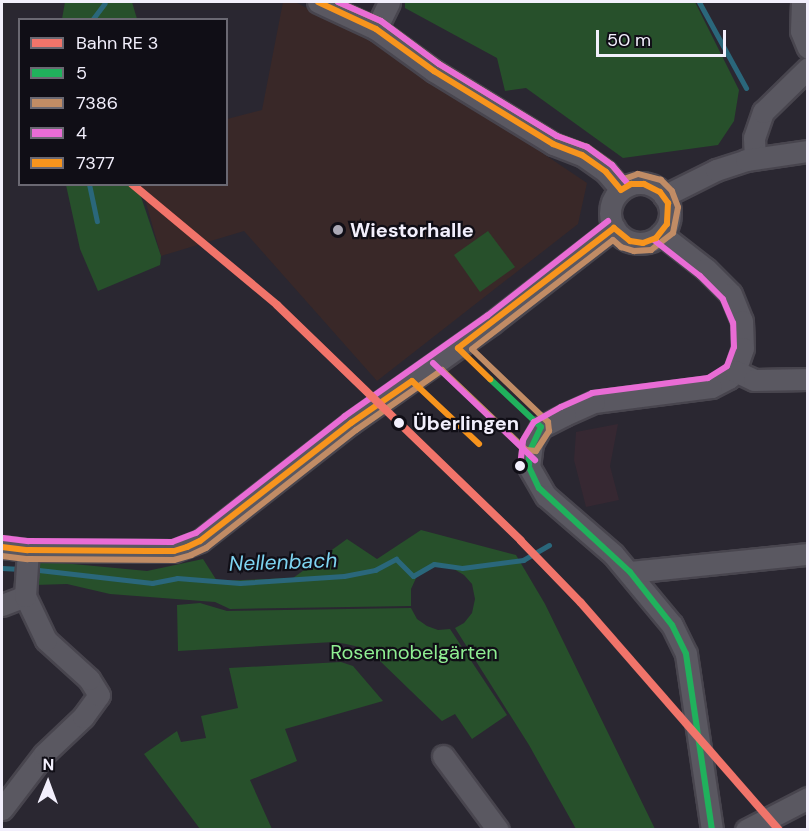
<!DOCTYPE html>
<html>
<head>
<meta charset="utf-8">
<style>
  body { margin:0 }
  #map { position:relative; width:809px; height:831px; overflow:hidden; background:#2a2731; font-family:"DM Sans",sans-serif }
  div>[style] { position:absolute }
  .industrial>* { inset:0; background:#362832 }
  .education>* { inset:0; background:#392828 }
  .green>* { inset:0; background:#27502b }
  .stream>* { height:5px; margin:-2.5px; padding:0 2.5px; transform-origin:2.5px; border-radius:2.5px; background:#2a677b }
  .roads { filter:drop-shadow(2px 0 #48454e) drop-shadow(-2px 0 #48454e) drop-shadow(0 2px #48454e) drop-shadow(0 -2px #48454e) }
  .minor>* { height:21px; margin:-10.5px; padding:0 10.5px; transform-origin:10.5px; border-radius:10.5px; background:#5a5861 }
  .minor>.ring { margin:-10.5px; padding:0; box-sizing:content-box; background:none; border:21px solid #5a5861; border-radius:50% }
  .bus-1>* { height:6px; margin:-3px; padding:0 3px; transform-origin:3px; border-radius:3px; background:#20b15c }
  .bus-2>* { height:6px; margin:-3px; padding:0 3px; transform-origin:3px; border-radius:3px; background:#c18c65 }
  .bus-3>* { height:6px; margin:-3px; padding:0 3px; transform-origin:3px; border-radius:3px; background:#e96cd5 }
  .bus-4>* { height:6px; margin:-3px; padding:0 3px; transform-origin:3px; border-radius:3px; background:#f7941d }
  .rail-1>* { height:8px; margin:-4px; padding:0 4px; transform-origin:4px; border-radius:4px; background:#f1746a }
  .dots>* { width:16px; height:16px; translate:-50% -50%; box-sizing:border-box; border:3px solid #100e16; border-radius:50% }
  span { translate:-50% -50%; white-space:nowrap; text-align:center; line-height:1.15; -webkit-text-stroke:4.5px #100e16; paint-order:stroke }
  .poi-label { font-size:20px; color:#f2effc; font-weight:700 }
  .left { translate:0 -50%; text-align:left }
  .stop-label { font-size:20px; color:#f2effc; font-weight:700 }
  .park-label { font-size:20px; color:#8fee92 }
  .water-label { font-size:21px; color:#7ed4f1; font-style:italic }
  .frame { position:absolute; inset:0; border:3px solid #f2effc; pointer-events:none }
  .legend { position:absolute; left:18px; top:18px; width:210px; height:168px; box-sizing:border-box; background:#100e16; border:2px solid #6a6872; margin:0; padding:8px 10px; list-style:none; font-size:18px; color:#f2effc }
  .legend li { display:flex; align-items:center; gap:12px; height:30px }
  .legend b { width:30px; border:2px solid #6a6872 }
  .north { position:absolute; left:18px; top:753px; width:60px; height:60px; -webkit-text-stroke:4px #100e16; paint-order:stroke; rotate:1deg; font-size:16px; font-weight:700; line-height:24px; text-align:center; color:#f2effc }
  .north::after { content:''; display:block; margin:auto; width:21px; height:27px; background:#f2effc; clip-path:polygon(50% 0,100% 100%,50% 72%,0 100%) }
  .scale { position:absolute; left:596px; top:30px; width:130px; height:27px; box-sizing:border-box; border:3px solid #f2effc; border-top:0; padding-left:8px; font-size:18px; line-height:21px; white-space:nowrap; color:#f2effc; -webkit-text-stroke:4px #100e16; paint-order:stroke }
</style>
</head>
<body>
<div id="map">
  <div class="industrial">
    <div style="clip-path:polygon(618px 424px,610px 466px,619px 500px,586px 507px,574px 460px,576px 432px)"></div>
  </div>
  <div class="education">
    <div style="clip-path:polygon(283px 2px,295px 2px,387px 49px,587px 183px,578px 224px,377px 381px,244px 231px,161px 256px,141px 185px,226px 184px,227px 119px,262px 110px)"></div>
  </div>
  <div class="green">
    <div style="clip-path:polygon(65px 2px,132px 2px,137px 19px,62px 19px)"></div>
    <div style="clip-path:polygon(405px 2px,695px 2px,739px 90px,734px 121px,718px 145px,623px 158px,526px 88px,505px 91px,497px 58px,405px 8px)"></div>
    <div style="clip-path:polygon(66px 185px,137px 185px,161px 256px,160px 265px,98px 291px,80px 249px)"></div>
    <div style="clip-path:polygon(488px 231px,515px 267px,480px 292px,454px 255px)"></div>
    <div style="clip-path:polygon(421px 530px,516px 555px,545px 604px,655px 829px,576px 829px,529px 745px,455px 628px,464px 623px,472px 613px,475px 599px,472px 584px,464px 575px,452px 568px,440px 566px,430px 568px,417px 576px,411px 589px,411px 606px,230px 609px,215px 602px,110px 594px,67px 584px,34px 585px,31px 560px,147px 571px,203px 559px,217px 581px,293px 578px,347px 539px,377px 559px)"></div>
    <div style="clip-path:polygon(200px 603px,227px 611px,411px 608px,417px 619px,427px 626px,438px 630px,450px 629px,507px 715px,472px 739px,455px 714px,442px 721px,380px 661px,359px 647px,346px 644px,334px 642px,178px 651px,177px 605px)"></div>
    <div style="clip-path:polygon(341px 662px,353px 666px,383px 701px,285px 729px,297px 761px,250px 780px,272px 829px,200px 829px,144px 754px,177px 731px,181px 742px,206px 738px,201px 716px,238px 708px,229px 668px)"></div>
  </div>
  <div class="stream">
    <div style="left:699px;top:2px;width:98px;rotate:61.3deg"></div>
    <div style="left:92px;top:20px;width:21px;rotate:-53deg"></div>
    <div style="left:89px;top:184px;width:38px;rotate:78deg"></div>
    <div style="left:2px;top:568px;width:19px;rotate:3deg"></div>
    <div style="left:30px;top:569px;width:123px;rotate:6.5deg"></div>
    <div style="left:152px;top:583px;width:25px;rotate:-11deg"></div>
    <div style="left:177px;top:578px;width:63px;rotate:4.5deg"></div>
    <div style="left:240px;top:583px;width:104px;rotate:-3.9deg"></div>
    <div style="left:344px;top:576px;width:32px;rotate:-11deg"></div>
    <div style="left:375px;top:570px;width:24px;rotate:-28deg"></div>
    <div style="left:396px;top:559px;width:24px;rotate:45deg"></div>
    <div style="left:413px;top:576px;width:24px;rotate:-30deg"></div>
    <div style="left:434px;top:564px;width:28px;rotate:8deg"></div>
    <div style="left:462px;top:568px;width:62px;rotate:-7.5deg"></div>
    <div style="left:523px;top:560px;width:30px;rotate:-30deg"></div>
  </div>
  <div class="roads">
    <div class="minor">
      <div style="left:318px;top:2px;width:64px;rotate:25deg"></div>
      <div style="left:376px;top:29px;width:72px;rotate:35.9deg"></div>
      <div style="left:434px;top:71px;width:140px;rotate:31.5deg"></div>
      <div style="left:553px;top:144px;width:31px;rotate:21deg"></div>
      <div style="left:582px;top:155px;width:29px;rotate:35deg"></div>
      <div style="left:606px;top:172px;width:23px;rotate:50deg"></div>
      <div style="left:802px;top:2px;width:29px;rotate:92deg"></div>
      <div style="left:801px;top:31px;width:18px;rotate:68deg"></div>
      <div style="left:376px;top:29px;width:30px;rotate:-64deg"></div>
      <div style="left:755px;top:158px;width:20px;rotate:-93deg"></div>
      <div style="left:754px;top:138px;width:28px;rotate:-71deg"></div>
      <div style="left:763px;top:112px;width:63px;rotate:-44.4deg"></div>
      <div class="ring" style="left:610px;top:183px;width:39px;height:39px"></div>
      <div style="left:664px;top:196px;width:58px;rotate:-26.6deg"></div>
      <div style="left:716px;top:170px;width:32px;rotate:-18deg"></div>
      <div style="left:746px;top:160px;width:63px;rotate:-8.3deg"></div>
      <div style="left:661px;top:234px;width:57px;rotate:37.9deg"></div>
      <div style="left:706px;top:269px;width:35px;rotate:45deg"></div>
      <div style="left:731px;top:294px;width:29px;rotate:68deg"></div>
      <div style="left:742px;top:321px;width:27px;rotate:88deg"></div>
      <div style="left:743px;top:348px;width:24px;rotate:109deg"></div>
      <div style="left:735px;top:371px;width:9px;rotate:131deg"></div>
      <div style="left:729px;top:378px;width:20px;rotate:153deg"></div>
      <div style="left:711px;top:387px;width:118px;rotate:172.7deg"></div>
      <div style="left:594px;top:402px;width:32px;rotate:156deg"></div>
      <div style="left:565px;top:415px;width:27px;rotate:153deg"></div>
      <div style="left:541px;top:427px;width:18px;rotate:119deg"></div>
      <div style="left:532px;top:443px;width:24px;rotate:97deg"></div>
      <div style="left:529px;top:467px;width:34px;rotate:60deg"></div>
      <div style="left:546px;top:496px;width:89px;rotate:40.9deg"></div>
      <div style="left:613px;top:554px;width:92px;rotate:50.3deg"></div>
      <div style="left:672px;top:625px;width:32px;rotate:64deg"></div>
      <div style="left:686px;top:654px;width:178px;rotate:81.6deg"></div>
      <div style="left:735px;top:371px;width:21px;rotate:25deg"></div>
      <div style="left:754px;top:380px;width:54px;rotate:-1.1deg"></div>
      <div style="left:2px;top:547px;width:26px;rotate:7deg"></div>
      <div style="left:28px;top:550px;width:146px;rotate:0.4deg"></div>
      <div style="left:174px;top:551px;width:28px;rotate:-21deg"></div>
      <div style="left:200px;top:541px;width:192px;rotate:-38deg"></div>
      <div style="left:351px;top:423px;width:173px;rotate:-35.3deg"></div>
      <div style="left:492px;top:323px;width:155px;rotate:-37.9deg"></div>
      <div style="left:630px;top:572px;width:179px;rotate:-5.8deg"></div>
      <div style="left:2px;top:605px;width:25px;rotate:-21deg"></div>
      <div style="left:443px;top:756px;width:92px;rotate:53.4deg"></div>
      <div style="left:2px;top:809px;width:69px;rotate:-52.6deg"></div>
      <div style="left:44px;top:754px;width:54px;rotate:-43.5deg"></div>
      <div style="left:83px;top:717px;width:27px;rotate:-54deg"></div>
      <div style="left:99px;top:695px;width:19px;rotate:-122deg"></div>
      <div style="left:89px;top:679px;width:58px;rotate:-137.8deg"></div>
      <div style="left:46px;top:640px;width:49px;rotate:-115.5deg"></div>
      <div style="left:25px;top:596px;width:46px;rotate:-86.3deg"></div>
      <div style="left:746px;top:830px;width:70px;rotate:-27.3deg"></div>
    </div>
  </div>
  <div class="bus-1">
    <div style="left:490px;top:379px;width:70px;rotate:43.3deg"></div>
    <div style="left:541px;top:427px;width:29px;rotate:115deg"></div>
    <div style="left:529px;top:453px;width:14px;rotate:90deg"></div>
    <div style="left:529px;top:467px;width:23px;rotate:65deg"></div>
    <div style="left:539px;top:488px;width:124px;rotate:42.7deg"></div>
    <div style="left:630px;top:572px;width:68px;rotate:51.6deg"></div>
    <div style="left:672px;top:625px;width:32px;rotate:64deg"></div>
    <div style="left:686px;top:654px;width:178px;rotate:81.6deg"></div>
  </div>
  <div class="bus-2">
    <div style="left:2px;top:556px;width:26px;rotate:7deg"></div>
    <div style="left:28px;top:559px;width:146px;rotate:0.4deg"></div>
    <div style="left:174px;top:560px;width:18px;rotate:-16deg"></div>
    <div style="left:191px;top:555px;width:17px;rotate:-25deg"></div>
    <div style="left:206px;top:548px;width:191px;rotate:-38.2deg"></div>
    <div style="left:356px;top:430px;width:105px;rotate:-34.9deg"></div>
    <div style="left:442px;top:370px;width:116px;rotate:43.6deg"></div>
    <div style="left:526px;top:450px;width:10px;rotate:6deg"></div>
    <div style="left:536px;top:451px;width:24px;rotate:-57deg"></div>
    <div style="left:549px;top:431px;width:9px;rotate:-96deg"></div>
    <div style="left:548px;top:422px;width:105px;rotate:-136.2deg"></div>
    <div style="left:472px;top:349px;width:178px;rotate:-37.7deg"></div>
    <div style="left:613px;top:240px;width:11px;rotate:41deg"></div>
    <div style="left:621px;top:247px;width:14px;rotate:17deg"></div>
    <div style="left:634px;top:251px;width:17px;rotate:-3deg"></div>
    <div style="left:651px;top:250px;width:28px;rotate:-38deg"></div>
    <div style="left:673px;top:233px;width:26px;rotate:-79deg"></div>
    <div style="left:678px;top:207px;width:17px;rotate:-111deg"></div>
    <div style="left:672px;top:191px;width:16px;rotate:-135deg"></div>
    <div style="left:661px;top:180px;width:24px;rotate:-165deg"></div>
    <div style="left:638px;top:174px;width:15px;rotate:160deg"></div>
    <div style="left:624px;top:179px;width:18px;rotate:-131deg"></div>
    <div style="left:612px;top:165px;width:31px;rotate:-144deg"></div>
    <div style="left:587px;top:147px;width:32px;rotate:-160deg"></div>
    <div style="left:557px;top:136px;width:138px;rotate:-148.6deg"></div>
    <div style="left:439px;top:64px;width:72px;rotate:-143.4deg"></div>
    <div style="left:381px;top:21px;width:47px;rotate:-156.2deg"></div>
  </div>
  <div class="bus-3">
    <div style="left:338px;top:2px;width:47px;rotate:23.8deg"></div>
    <div style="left:381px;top:21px;width:72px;rotate:36.6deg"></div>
    <div style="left:439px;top:64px;width:138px;rotate:31.4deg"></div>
    <div style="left:557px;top:136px;width:32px;rotate:20deg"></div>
    <div style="left:587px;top:147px;width:31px;rotate:36deg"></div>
    <div style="left:612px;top:165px;width:25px;rotate:50deg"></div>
    <div style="left:433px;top:363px;width:141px;rotate:43.6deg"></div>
    <div style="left:520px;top:466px;width:26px;rotate:-83deg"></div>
    <div style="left:523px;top:440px;width:21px;rotate:-59deg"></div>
    <div style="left:534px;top:422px;width:31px;rotate:-29deg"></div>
    <div style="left:561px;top:407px;width:34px;rotate:-24deg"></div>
    <div style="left:592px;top:393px;width:117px;rotate:-7.4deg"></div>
    <div style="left:708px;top:378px;width:22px;rotate:-32deg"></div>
    <div style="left:727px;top:366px;width:20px;rotate:-70deg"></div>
    <div style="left:734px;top:347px;width:24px;rotate:-92deg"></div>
    <div style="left:733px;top:323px;width:26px;rotate:-113deg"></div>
    <div style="left:723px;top:299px;width:33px;rotate:-135deg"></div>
    <div style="left:700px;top:276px;width:57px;rotate:-142.1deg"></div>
    <div style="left:3px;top:538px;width:26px;rotate:7deg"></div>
    <div style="left:29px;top:541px;width:143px;rotate:0.4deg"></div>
    <div style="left:172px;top:542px;width:26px;rotate:-21deg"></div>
    <div style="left:196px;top:533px;width:189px;rotate:-38.1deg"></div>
    <div style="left:345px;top:416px;width:174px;rotate:-35.2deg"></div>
    <div style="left:487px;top:316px;width:154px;rotate:-38.1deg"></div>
  </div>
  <div class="bus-4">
    <div style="left:318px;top:2px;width:64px;rotate:25deg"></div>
    <div style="left:376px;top:29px;width:72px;rotate:35.9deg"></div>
    <div style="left:434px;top:71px;width:140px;rotate:31.5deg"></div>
    <div style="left:553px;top:144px;width:31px;rotate:21deg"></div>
    <div style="left:582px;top:155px;width:29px;rotate:35deg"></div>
    <div style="left:606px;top:172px;width:23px;rotate:50deg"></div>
    <div style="left:621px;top:190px;width:12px;rotate:-31deg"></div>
    <div style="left:631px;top:184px;width:13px"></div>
    <div style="left:644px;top:184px;width:18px;rotate:27deg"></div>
    <div style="left:660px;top:192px;width:14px;rotate:54deg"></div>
    <div style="left:668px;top:203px;width:21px;rotate:93deg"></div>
    <div style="left:667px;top:224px;width:18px;rotate:128deg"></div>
    <div style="left:656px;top:238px;width:14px;rotate:159deg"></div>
    <div style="left:643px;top:243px;width:13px;rotate:-171deg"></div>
    <div style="left:630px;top:241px;width:21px;rotate:-141deg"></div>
    <div style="left:614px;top:228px;width:197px;rotate:142.4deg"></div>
    <div style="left:458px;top:348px;width:45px;rotate:44.1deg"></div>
    <div style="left:2px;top:547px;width:26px;rotate:7deg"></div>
    <div style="left:28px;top:550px;width:119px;rotate:0.5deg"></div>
    <div style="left:147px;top:551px;width:27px"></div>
    <div style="left:174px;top:551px;width:14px;rotate:-17deg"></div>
    <div style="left:187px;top:547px;width:14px;rotate:-25deg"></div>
    <div style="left:200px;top:541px;width:192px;rotate:-38deg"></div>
    <div style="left:351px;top:423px;width:74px;rotate:-34.5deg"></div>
    <div style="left:412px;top:381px;width:92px;rotate:43.2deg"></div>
  </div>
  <div class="rail-1">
    <div style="left:132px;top:184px;width:189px;rotate:39.8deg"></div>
    <div style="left:277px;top:305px;width:339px;rotate:44deg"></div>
    <div style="left:521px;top:541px;width:86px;rotate:45.9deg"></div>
    <div style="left:581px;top:603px;width:301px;rotate:48.9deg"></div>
  </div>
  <div class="dots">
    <div style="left:338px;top:230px;background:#aca9b5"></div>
    <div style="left:399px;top:423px;background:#f2effc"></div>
    <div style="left:520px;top:466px;background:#f2effc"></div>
  </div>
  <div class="poi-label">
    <span class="left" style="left:350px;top:230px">Wiestorhalle</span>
  </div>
  <div class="stop-label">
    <span class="left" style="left:413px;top:423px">Überlingen</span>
  </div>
  <div class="park-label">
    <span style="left:414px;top:652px">Rosennobelgärten</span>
  </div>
  <div class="water-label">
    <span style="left:283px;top:562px;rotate:-2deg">Nellenbach</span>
  </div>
  <div class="frame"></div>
  <ul class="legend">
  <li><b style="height:8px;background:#f1746a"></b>Bahn RE 3</li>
  <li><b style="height:8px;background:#20b15c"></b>5</li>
  <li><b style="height:8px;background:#c18c65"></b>7386</li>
  <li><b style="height:8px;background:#e96cd5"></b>4</li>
  <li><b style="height:8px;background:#f7941d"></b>7377</li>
  </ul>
  <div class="north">N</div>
  <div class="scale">50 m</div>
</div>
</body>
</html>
